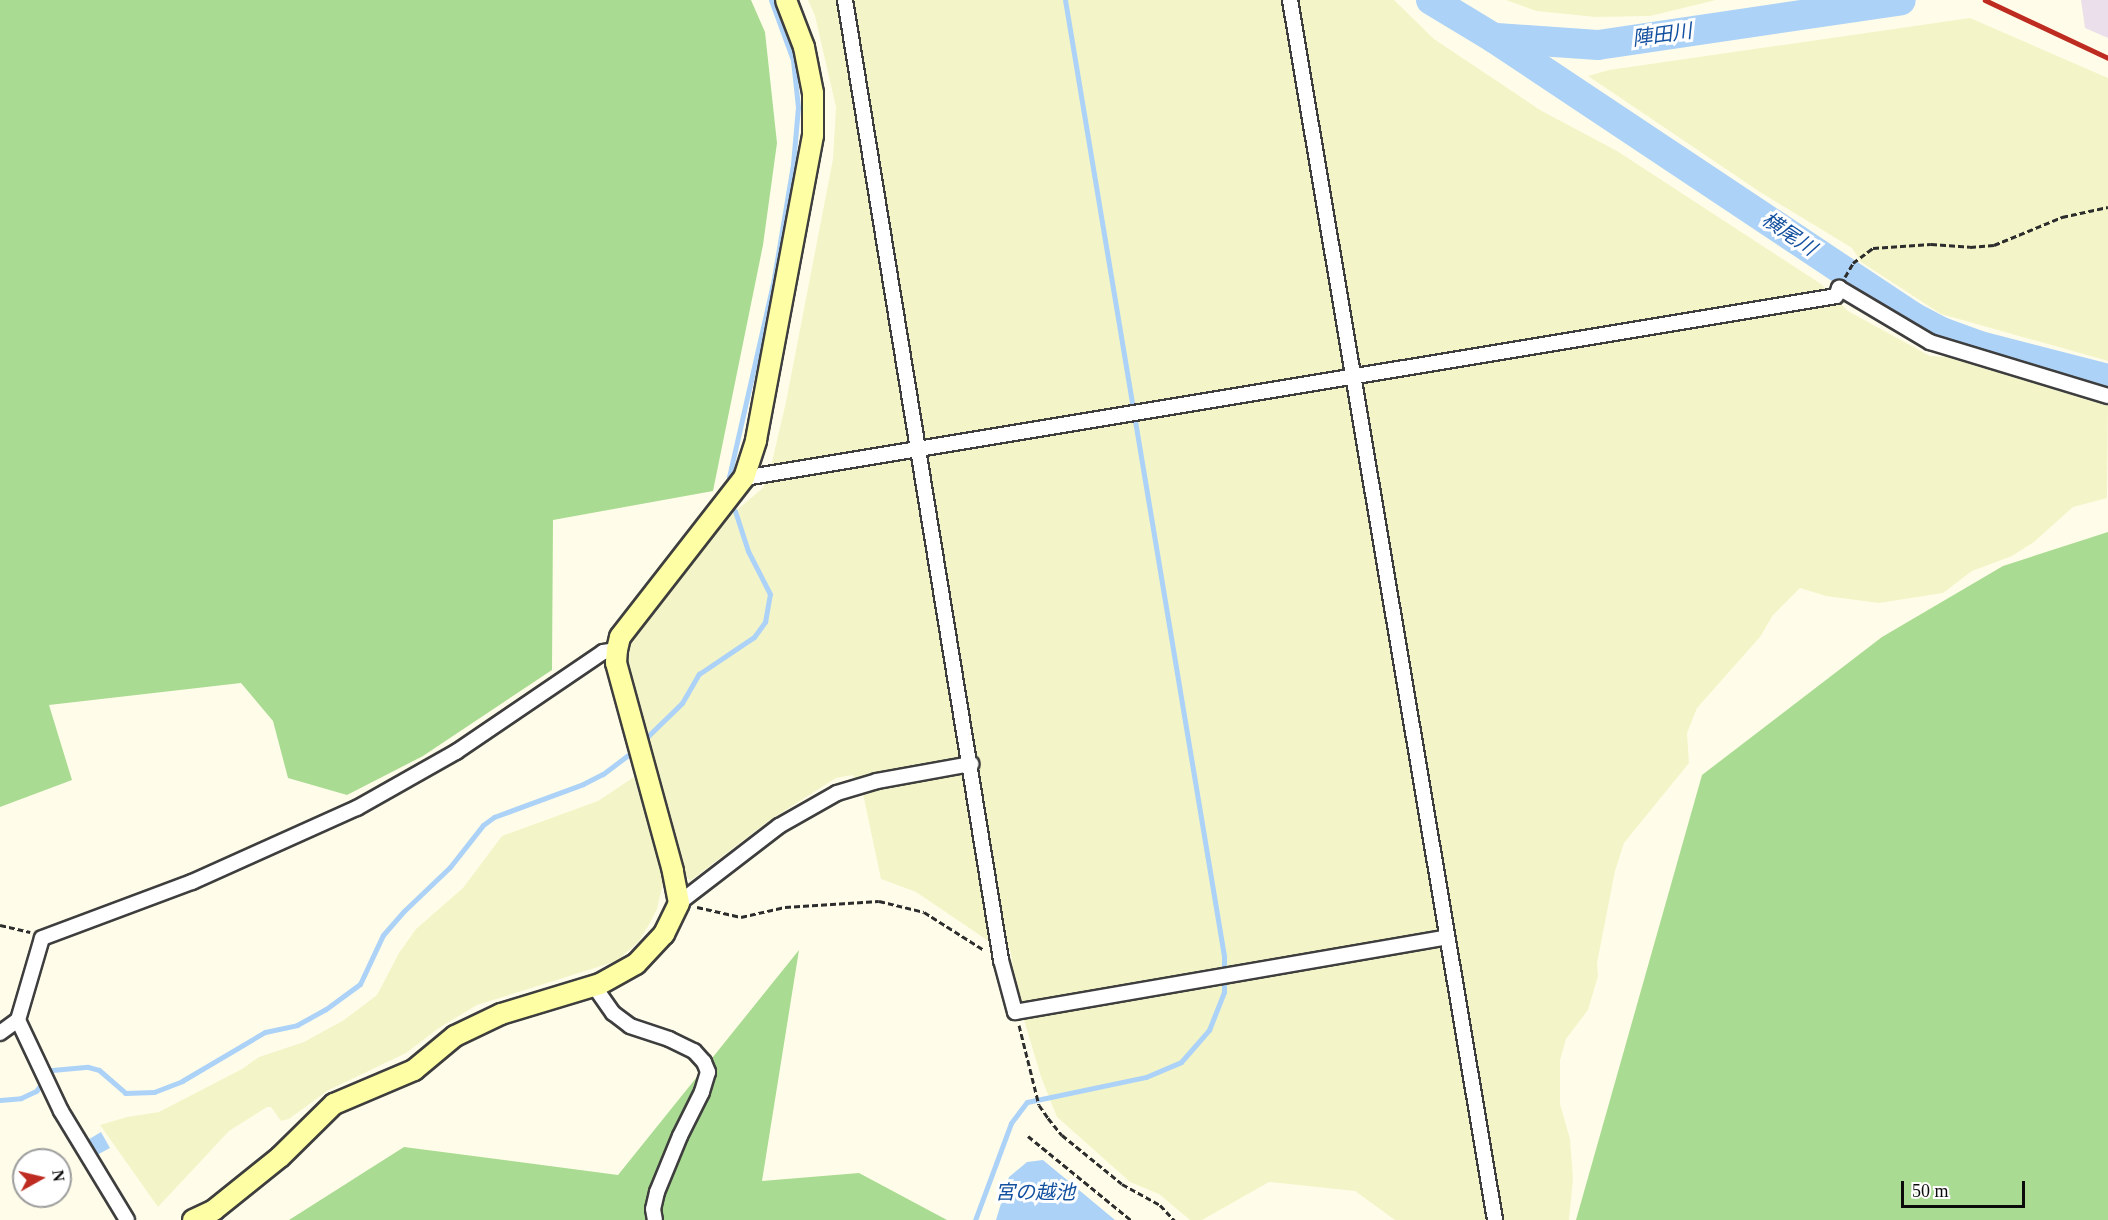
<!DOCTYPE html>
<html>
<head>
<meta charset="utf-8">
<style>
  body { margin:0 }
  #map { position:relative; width:2108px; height:1220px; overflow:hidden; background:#fffde9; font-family:"Times New Roman","Noto Sans JP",serif }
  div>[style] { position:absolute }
  .industrial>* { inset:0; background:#ebdfeb }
  .farmland>* { inset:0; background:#f3f5c9 }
  .forest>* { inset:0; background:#aadb92 }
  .water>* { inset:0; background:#add2f7 }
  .stream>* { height:5px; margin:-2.5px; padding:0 2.5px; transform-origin:2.5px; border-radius:2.5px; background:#add2f7 }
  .river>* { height:30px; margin:-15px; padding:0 15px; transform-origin:15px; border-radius:15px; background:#add2f7 }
  .path>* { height:3px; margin-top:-1.5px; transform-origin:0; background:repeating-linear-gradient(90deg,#2d2d2d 0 6px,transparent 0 9px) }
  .roads { filter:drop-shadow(2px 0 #3e3e3e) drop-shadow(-2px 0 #3e3e3e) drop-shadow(0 2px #3e3e3e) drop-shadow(0 -2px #3e3e3e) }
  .street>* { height:14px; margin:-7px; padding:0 7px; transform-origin:7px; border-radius:7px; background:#fff }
  .secondary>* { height:20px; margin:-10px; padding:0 10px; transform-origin:10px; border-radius:10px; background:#feffa4 }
  .rail>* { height:4.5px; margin:-2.25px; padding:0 2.25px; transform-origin:2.25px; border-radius:2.25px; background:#be2c21 }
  span { translate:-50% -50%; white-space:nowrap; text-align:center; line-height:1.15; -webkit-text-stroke:6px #fff; paint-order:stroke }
  .water-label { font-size:20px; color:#13509f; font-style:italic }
  .north { position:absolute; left:12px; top:1148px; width:60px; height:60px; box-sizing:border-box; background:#fff; border:2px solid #9d9d9d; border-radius:50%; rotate:82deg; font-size:16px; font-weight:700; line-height:24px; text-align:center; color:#0b0b0b }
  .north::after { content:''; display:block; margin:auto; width:21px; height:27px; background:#be2c21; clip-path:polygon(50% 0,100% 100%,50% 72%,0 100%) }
  .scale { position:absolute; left:1901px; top:1181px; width:124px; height:27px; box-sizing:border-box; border:3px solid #0b0b0b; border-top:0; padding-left:8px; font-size:18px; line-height:21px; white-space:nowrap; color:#0b0b0b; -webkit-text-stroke:4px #fff; paint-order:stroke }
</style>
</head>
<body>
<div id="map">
  <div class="industrial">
    <div style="clip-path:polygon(2081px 0,2108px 0,2108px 38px,2085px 28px)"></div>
  </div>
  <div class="farmland">
    <div style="clip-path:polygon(808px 0,1394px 0,1434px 39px,1540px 110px,1617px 151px,1821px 284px,1848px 311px,1930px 356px,1947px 357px,2108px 406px,2107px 498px,2073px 507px,2034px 542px,2012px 556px,1972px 571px,1943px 593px,1879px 603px,1826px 596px,1800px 588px,1773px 615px,1760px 637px,1697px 708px,1687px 733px,1689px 763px,1624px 843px,1615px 871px,1597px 963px,1598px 976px,1588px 1010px,1566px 1039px,1560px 1060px,1560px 1104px,1570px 1139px,1573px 1179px,1569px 1220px,1395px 1220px,1355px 1191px,1269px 1182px,1202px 1220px,1190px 1220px,1159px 1194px,1130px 1182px,1057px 1117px,1041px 1077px,1019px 1003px,1010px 949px,990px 942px,916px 892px,881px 879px,863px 794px,853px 775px,836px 778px,770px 820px,690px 881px,685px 874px,652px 755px,642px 730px,625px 653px,634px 632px,675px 577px,726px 519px,763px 488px,771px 466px,786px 402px,833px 159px,836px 107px,815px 16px)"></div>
    <div style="clip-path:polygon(1506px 0,1716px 0,1650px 16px,1596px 17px,1536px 11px)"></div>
    <div style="clip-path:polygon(1970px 18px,2108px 78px,2108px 361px,1941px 314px,1861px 262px,1852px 248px,1760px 192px,1588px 76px,1609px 70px)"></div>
    <div style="clip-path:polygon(634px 777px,664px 879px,657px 909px,650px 923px,639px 941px,617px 961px,477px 1005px,439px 1028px,406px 1053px,327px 1091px,289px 1119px,281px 1121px,271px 1107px,267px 1107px,229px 1131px,158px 1207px,100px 1125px,127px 1117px,159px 1112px,242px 1069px,259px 1057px,304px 1042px,344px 1020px,377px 995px,399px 953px,416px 929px,463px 888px,502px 836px,598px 801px)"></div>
  </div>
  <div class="forest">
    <div style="clip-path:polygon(0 0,751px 0,765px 32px,777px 143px,763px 245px,713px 491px,553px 520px,552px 670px,423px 756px,347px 795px,288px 778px,273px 721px,241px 683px,49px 705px,72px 780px,0 807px)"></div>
    <div style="clip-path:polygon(2108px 532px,2108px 1220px,1576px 1220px,1702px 775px,1882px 637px,2003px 566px)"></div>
    <div style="clip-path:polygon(799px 950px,762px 1181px,859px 1173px,947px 1220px,289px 1220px,404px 1147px,618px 1175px)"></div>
  </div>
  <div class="water">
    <div style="clip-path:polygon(101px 1132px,110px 1148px,95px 1156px,86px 1141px)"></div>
    <div style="clip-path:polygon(1043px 1160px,1115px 1220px,996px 1220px,1009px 1177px,1027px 1162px)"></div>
  </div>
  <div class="stream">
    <div style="left:730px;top:484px;width:7px;rotate:-98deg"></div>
    <div style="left:729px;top:477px;width:198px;rotate:-77.2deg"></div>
    <div style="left:773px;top:284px;width:122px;rotate:-80.5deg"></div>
    <div style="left:793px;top:164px;width:57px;rotate:-85deg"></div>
    <div style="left:798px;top:107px;width:47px;rotate:-96.1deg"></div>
    <div style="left:793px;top:60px;width:64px;rotate:-110.1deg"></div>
    <div style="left:646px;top:738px;width:50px;rotate:-44.2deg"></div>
    <div style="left:682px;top:703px;width:34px;rotate:-60deg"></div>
    <div style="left:699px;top:674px;width:66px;rotate:-33.9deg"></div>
    <div style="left:754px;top:637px;width:19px;rotate:-54deg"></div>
    <div style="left:765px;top:622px;width:28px;rotate:-80deg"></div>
    <div style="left:770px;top:594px;width:48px;rotate:-117.1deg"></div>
    <div style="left:748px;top:551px;width:42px;rotate:-108deg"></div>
    <div style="left:0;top:1100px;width:21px;rotate:-5deg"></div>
    <div style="left:21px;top:1098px;width:17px;rotate:-25deg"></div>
    <div style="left:36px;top:1091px;width:26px;rotate:-53deg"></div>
    <div style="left:52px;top:1070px;width:36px;rotate:-5deg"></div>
    <div style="left:88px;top:1067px;width:11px;rotate:15deg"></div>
    <div style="left:99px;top:1070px;width:35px;rotate:41deg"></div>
    <div style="left:125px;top:1093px;width:29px;rotate:-2deg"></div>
    <div style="left:154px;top:1092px;width:30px;rotate:-21deg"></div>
    <div style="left:182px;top:1081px;width:96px;rotate:-30.6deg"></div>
    <div style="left:265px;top:1032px;width:33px;rotate:-12deg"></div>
    <div style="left:297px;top:1025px;width:33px;rotate:-29deg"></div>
    <div style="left:326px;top:1009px;width:42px;rotate:-36.3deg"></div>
    <div style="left:360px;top:984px;width:54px;rotate:-64.9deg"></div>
    <div style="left:383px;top:935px;width:32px;rotate:-49deg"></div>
    <div style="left:404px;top:911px;width:64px;rotate:-43.7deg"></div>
    <div style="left:450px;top:867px;width:53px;rotate:-51.8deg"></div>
    <div style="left:483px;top:825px;width:14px;rotate:-36deg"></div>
    <div style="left:494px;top:817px;width:95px;rotate:-20.3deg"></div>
    <div style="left:583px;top:784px;width:22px;rotate:-27deg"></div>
    <div style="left:603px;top:774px;width:31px;rotate:-37deg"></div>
    <div style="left:975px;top:1220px;width:103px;rotate:-69.6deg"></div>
    <div style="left:1011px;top:1123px;width:26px;rotate:-53deg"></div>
    <div style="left:1027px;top:1102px;width:122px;rotate:-11.9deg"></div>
    <div style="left:1146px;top:1077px;width:38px;rotate:-23deg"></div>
    <div style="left:1181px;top:1062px;width:43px;rotate:-48.8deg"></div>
    <div style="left:1209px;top:1030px;width:41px;rotate:-68.5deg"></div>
    <div style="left:1224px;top:992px;width:36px;rotate:-90deg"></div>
    <div style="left:1224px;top:956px;width:969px;rotate:-99.44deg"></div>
  </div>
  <div class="river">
    <div style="left:1431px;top:0;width:74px;rotate:31.1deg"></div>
    <div style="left:1494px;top:38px;width:503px;rotate:33.66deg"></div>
    <div style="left:1913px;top:317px;width:30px;rotate:28deg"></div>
    <div style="left:1939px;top:331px;width:44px;rotate:20.1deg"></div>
    <div style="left:1980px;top:346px;width:132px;rotate:14.5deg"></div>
    <div style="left:1497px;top:38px;width:101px;rotate:4deg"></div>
    <div style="left:1598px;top:45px;width:306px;rotate:-8.4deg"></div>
  </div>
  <div class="path">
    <div style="left:1845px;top:277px;width:16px;rotate:-60deg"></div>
    <div style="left:1853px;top:263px;width:25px;rotate:-37deg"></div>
    <div style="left:1873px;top:248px;width:58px;rotate:-3.9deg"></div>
    <div style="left:1931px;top:244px;width:39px;rotate:4deg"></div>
    <div style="left:1970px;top:247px;width:24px;rotate:-5deg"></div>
    <div style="left:1994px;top:245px;width:74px;rotate:-22.4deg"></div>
    <div style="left:2062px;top:217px;width:47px;rotate:-12.3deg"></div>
    <div style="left:697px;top:907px;width:45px;rotate:12.8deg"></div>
    <div style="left:741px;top:917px;width:45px;rotate:-12.8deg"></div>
    <div style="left:785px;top:907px;width:94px;rotate:-3.7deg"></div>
    <div style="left:879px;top:901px;width:46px;rotate:13.7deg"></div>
    <div style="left:924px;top:912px;width:71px;rotate:32.3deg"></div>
    <div style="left:0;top:925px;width:31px;rotate:13deg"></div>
    <div style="left:1019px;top:1025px;width:82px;rotate:76deg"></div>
    <div style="left:1039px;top:1105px;width:16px;rotate:55deg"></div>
    <div style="left:1048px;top:1118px;width:22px;rotate:51deg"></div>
    <div style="left:1062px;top:1135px;width:77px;rotate:39.2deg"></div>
    <div style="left:1122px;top:1184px;width:43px;rotate:28.9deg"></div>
    <div style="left:1160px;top:1205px;width:21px;rotate:47deg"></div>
    <div style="left:1028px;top:1136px;width:133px;rotate:39.2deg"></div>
  </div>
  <div class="roads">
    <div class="street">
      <div style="left:845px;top:0;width:973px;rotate:80.77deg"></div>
      <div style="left:1001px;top:960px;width:54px;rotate:74.9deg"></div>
      <div style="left:1015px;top:1012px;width:438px;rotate:-9.8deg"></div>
      <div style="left:1290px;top:0;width:1237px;rotate:80.46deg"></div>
      <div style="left:744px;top:478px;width:1107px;rotate:-9.46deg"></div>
      <div style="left:1836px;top:296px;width:9px;rotate:-69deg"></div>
      <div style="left:1839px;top:288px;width:106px;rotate:30.7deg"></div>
      <div style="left:1930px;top:342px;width:186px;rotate:16.9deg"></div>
      <div style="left:679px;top:903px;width:126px;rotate:-37.6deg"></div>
      <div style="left:779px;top:826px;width:67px;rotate:-29.6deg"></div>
      <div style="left:837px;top:793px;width:42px;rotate:-16.7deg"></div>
      <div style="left:877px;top:781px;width:96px;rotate:-10.3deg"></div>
      <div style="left:594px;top:986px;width:33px;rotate:55deg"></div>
      <div style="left:613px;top:1013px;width:21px;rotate:37deg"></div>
      <div style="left:630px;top:1026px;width:41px;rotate:18.4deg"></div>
      <div style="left:669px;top:1039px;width:28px;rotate:26deg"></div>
      <div style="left:694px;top:1051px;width:15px;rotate:48deg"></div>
      <div style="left:704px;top:1062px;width:11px;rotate:68deg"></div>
      <div style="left:708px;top:1072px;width:21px;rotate:107deg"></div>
      <div style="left:702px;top:1092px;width:49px;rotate:116.6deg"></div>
      <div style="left:680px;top:1136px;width:61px;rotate:112.3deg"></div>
      <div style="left:657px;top:1192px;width:17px;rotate:103deg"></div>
      <div style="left:653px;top:1209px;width:11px;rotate:80deg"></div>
      <div style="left:0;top:1033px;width:22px;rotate:-36deg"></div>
      <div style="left:127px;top:1220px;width:127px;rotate:-121.2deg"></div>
      <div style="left:61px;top:1111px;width:101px;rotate:-115.3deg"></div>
      <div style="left:18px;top:1020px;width:85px;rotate:-73.7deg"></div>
      <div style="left:42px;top:938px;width:160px;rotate:-20.5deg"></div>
      <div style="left:192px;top:882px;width:181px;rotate:-24.2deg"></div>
      <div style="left:357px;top:808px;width:114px;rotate:-29.5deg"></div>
      <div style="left:456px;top:752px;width:178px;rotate:-34.2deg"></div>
      <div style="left:603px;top:652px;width:14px;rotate:-8deg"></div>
    </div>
    <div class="secondary">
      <div style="left:193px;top:1220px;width:23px;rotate:-25deg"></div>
      <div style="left:214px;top:1210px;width:85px;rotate:-38.8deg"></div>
      <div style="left:280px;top:1157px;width:76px;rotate:-44.5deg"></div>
      <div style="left:334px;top:1104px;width:87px;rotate:-23deg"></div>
      <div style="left:414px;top:1070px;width:53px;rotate:-39.7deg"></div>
      <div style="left:455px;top:1036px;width:51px;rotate:-25.6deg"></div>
      <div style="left:501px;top:1014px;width:103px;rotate:-16.9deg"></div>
      <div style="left:600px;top:984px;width:41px;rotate:-29.1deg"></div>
      <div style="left:636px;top:964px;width:41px;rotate:-47deg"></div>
      <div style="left:664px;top:934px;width:34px;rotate:-64deg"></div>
      <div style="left:679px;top:903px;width:33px;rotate:-101deg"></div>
      <div style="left:673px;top:871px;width:216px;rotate:-105.3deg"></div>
      <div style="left:616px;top:663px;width:13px;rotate:-86deg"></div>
      <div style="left:617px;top:650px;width:13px;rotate:-77deg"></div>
      <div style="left:620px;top:637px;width:202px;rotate:-52.1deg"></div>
      <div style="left:744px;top:478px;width:40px;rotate:-72deg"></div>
      <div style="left:756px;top:440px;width:310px;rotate:-79.4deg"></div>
      <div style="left:813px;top:135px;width:42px;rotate:-90deg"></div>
      <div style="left:813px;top:93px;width:47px;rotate:-101.1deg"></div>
      <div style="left:804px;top:47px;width:50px;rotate:-111deg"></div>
    </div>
  </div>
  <div class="rail">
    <div style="left:1985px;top:0;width:136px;rotate:25.2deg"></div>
  </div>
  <div class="water-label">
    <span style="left:1662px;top:35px;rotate:-8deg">陣田川</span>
    <span style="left:1789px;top:234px;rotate:34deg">横尾川</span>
    <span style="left:1035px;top:1192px">宮の越池</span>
  </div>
  <div class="north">N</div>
  <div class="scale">50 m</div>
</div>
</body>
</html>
